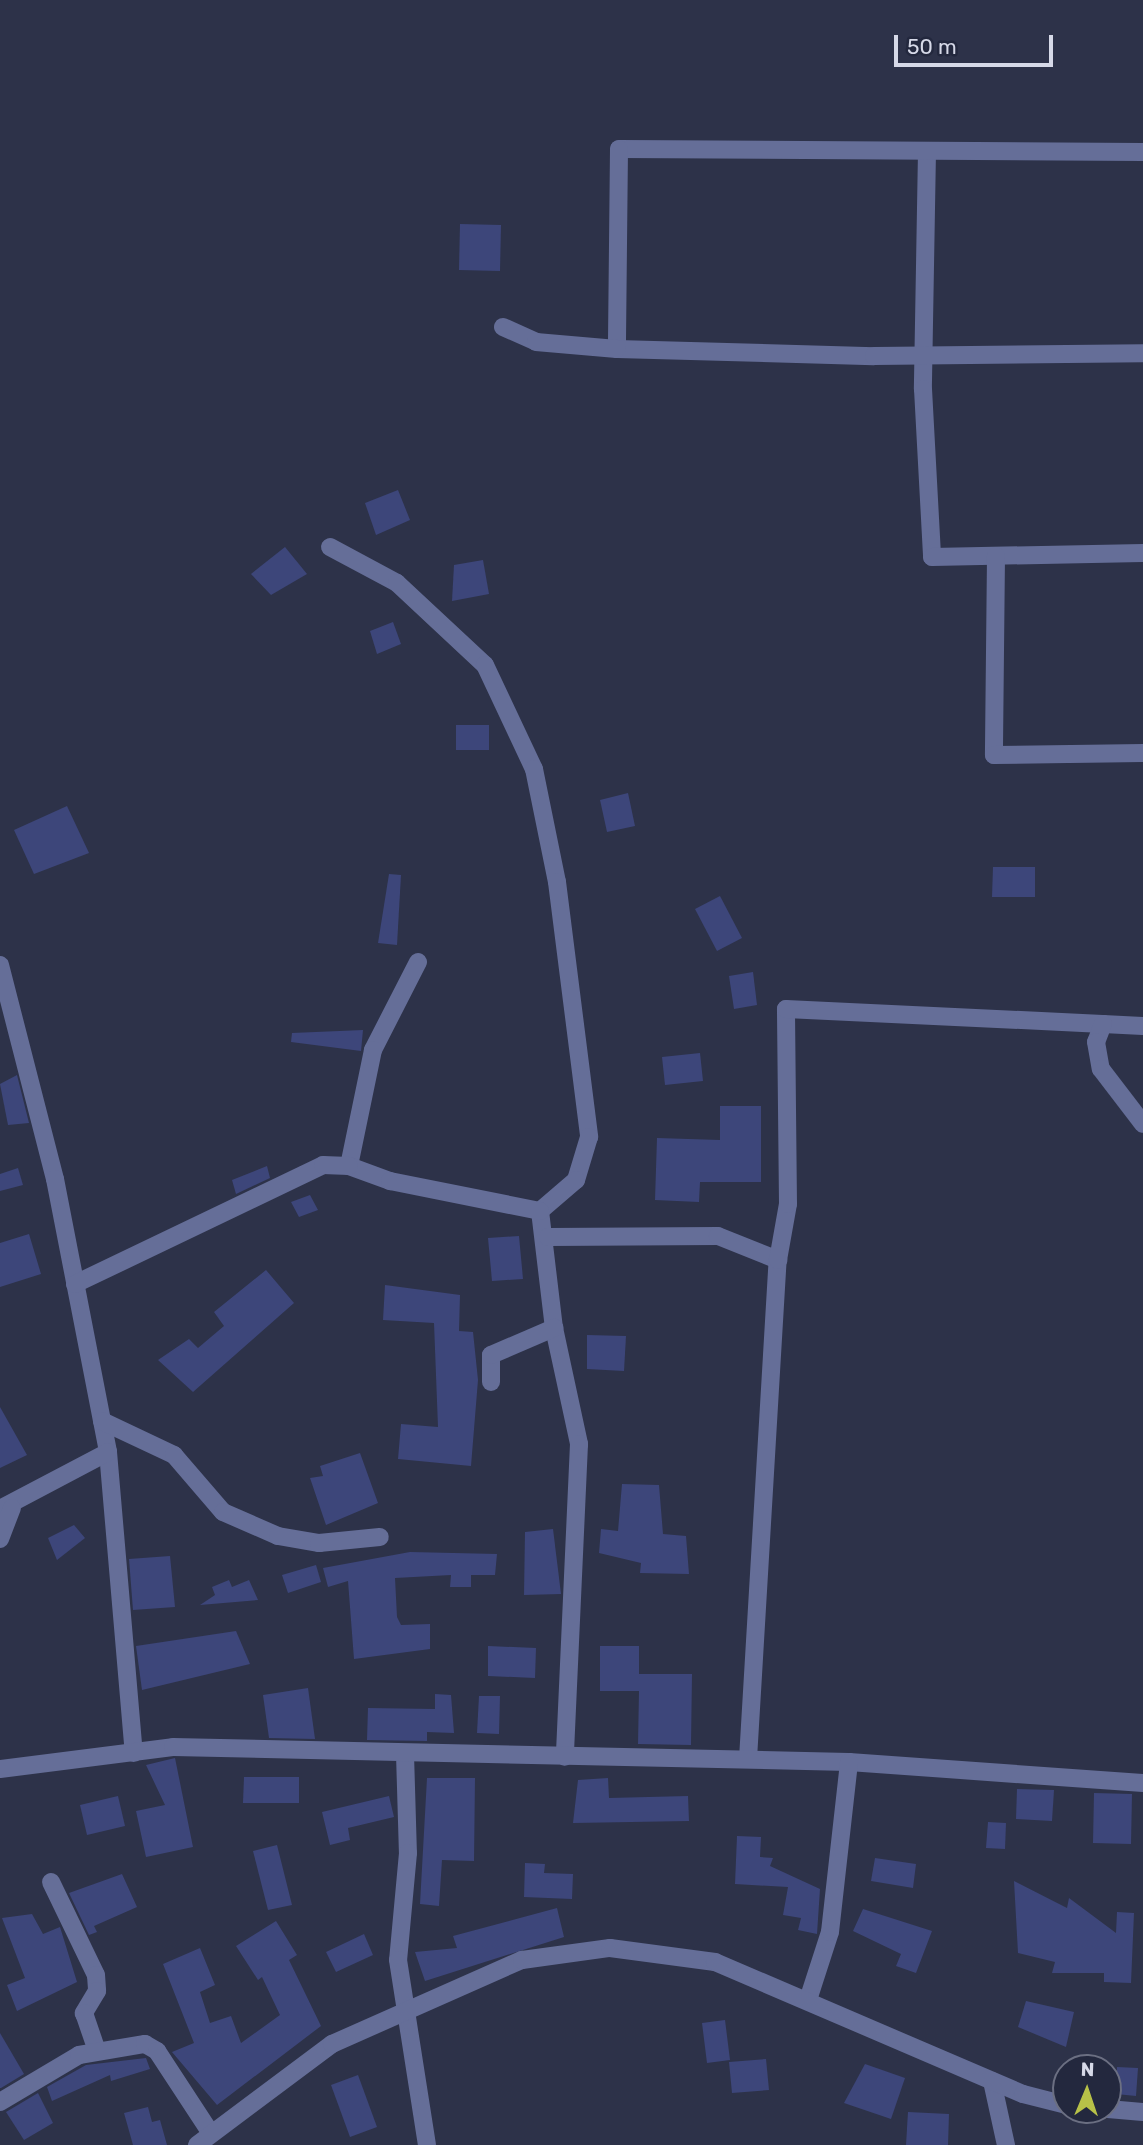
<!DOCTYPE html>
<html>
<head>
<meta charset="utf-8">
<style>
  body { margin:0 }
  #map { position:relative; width:1143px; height:2145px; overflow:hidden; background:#2d3249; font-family:Rubik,sans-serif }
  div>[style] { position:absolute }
  .building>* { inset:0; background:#3d467a }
  .minor>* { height:18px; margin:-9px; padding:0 9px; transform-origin:9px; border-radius:9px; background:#656e98 }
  span { translate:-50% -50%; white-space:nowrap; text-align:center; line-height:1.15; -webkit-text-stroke:7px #23283e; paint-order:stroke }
  .north { position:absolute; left:1052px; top:2054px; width:70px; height:70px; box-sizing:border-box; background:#23283e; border:2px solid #6b6f82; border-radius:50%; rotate:2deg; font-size:19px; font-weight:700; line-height:28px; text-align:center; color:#d6d9e8 }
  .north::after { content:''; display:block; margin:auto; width:24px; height:32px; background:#b7c148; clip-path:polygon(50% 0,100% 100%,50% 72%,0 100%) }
  .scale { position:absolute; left:894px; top:35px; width:159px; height:32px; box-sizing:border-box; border:4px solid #d6d9e8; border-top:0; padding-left:9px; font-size:21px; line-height:24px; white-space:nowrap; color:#d6d9e8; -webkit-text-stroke:5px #23283e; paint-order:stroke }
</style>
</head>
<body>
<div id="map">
  <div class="building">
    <div style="clip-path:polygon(460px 224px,501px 225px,500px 271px,459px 270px)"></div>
    <div style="clip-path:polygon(398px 490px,410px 520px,376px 535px,365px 503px)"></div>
    <div style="clip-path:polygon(285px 547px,307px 574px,271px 595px,251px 574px)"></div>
    <div style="clip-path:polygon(483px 560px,489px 594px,452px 601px,454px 565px)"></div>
    <div style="clip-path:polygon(393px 622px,401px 644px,377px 654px,370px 631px)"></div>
    <div style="clip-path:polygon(456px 725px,489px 725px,489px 750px,456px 750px)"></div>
    <div style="clip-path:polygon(628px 793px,635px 826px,607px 832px,600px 800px)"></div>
    <div style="clip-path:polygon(67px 806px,89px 853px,34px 874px,14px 830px)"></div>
    <div style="clip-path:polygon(993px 867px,1035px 867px,1035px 897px,992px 897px)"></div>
    <div style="clip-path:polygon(389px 874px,401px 875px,397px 945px,378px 943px)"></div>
    <div style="clip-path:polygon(720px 896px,742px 938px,717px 951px,695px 909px)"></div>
    <div style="clip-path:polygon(753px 972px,757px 1005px,734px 1009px,729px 976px)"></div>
    <div style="clip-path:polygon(363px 1030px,361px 1051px,291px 1042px,292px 1033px)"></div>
    <div style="clip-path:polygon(700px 1053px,703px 1081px,665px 1085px,662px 1057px)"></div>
    <div style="clip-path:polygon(17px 1075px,29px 1123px,8px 1125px,0 1084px)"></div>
    <div style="clip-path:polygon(720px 1106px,761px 1106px,761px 1182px,700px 1182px,699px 1202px,655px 1200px,657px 1138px,720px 1140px)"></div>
    <div style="clip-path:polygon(267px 1166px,270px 1178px,236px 1194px,232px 1180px)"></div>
    <div style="clip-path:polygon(18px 1168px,23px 1185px,0 1191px,0 1174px)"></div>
    <div style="clip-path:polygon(310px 1195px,318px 1210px,299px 1217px,291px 1202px)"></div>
    <div style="clip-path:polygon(29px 1234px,41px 1274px,0 1287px,0 1243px)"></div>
    <div style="clip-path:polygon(519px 1236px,523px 1279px,492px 1281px,488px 1238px)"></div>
    <div style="clip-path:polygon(266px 1270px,294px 1303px,193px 1392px,158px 1360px,189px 1339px,198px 1348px,224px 1326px,214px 1312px)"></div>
    <div style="clip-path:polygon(385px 1285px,460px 1295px,459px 1331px,473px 1332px,478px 1380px,471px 1466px,398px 1459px,401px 1424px,438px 1427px,434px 1323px,383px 1320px)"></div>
    <div style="clip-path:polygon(587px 1335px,626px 1336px,624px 1371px,587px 1369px)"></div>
    <div style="clip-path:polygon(0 1407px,27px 1455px,0 1468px)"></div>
    <div style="clip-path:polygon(360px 1453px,378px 1503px,326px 1525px,310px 1478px,323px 1476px,320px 1466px)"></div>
    <div style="clip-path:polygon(622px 1484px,659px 1485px,663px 1534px,686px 1536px,689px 1574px,640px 1573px,641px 1563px,599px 1553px,601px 1529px,618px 1531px)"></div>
    <div style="clip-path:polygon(74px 1525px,85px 1538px,57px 1560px,48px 1538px)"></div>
    <div style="clip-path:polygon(553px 1529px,561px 1594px,524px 1595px,525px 1532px)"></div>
    <div style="clip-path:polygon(410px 1552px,497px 1554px,495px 1575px,471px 1575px,471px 1587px,450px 1587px,451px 1575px,395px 1578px,397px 1617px,401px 1625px,430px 1624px,430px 1649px,354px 1659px,348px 1581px,328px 1587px,323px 1568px)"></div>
    <div style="clip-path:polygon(170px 1556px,175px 1607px,133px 1610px,129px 1559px)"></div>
    <div style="clip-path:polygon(316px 1565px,321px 1582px,288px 1593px,282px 1575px)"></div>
    <div style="clip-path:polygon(229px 1580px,232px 1587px,249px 1580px,258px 1600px,200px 1605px,215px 1595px,212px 1587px)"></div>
    <div style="clip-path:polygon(236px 1631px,250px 1664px,142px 1690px,136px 1646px)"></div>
    <div style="clip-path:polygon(488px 1646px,536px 1648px,535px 1678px,488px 1676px)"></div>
    <div style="clip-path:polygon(600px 1646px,639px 1646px,639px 1674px,692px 1674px,691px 1745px,638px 1744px,639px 1691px,600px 1691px)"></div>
    <div style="clip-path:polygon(308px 1688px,315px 1739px,269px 1738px,263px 1695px)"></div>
    <div style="clip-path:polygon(435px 1694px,451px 1695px,454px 1733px,427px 1732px,427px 1741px,367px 1740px,368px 1708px,435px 1709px)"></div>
    <div style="clip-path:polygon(479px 1696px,500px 1696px,499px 1734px,477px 1733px)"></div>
    <div style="clip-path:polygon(175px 1758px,193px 1847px,146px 1857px,136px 1811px,165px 1805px,146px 1765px)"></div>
    <div style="clip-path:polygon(244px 1777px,299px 1777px,299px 1803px,243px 1803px)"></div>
    <div style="clip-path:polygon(427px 1778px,475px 1778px,474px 1861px,442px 1860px,439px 1906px,420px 1904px)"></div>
    <div style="clip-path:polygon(608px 1778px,609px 1798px,688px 1796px,689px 1821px,573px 1823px,578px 1780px)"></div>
    <div style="clip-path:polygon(1017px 1789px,1054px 1790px,1052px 1821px,1016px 1819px)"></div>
    <div style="clip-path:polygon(1094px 1793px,1132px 1794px,1131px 1844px,1093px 1843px)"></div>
    <div style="clip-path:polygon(118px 1796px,125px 1826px,87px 1835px,80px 1805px)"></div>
    <div style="clip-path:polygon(389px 1796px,394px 1817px,348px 1828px,350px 1840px,330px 1845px,322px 1812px)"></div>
    <div style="clip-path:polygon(988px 1822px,1006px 1823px,1005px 1849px,986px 1848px)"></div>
    <div style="clip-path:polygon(737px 1836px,761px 1837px,760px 1857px,773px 1858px,770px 1866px,820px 1889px,817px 1934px,798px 1930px,801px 1918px,783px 1915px,788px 1887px,735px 1884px)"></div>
    <div style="clip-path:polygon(277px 1845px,292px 1905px,268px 1910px,253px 1851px)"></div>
    <div style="clip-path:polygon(875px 1858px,916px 1864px,913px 1888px,871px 1881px)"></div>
    <div style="clip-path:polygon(525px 1863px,545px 1864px,544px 1873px,573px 1874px,572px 1899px,524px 1897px)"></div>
    <div style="clip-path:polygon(122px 1874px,137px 1907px,94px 1926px,97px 1932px,89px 1935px,69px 1893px)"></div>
    <div style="clip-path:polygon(1014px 1881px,1067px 1908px,1069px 1898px,1116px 1933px,1117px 1912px,1134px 1913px,1131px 1983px,1104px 1982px,1104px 1973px,1052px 1973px,1055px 1962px,1018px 1953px)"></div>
    <div style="clip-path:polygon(557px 1908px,564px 1937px,425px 1981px,415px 1952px,457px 1948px,453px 1936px)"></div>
    <div style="clip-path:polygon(863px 1909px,932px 1931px,916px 1973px,896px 1966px,901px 1954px,853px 1931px)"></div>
    <div style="clip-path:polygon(32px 1914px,43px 1934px,60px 1927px,77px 1982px,17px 2011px,7px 1985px,25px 1978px,2px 1918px)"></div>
    <div style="clip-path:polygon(276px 1921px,297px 1955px,289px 1960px,321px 2026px,217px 2105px,172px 2052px,194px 2043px,163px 1964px,200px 1948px,215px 1985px,200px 1992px,210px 2023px,231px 2016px,241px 2043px,280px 2015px,262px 1977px,258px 1980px,236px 1946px)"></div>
    <div style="clip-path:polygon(364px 1934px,373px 1955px,336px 1972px,326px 1952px)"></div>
    <div style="clip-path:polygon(1026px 2001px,1074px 2012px,1066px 2047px,1018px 2027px)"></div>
    <div style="clip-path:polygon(725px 2020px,730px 2060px,707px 2063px,702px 2023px)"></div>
    <div style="clip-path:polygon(0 2033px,24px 2074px,1px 2088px,0 2088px)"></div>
    <div style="clip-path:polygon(146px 2058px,150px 2069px,111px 2081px,110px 2075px,52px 2101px,47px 2087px,86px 2065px)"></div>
    <div style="clip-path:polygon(766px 2059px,769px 2090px,732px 2093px,729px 2062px)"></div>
    <div style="clip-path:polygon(865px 2064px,905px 2078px,891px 2119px,844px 2103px)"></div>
    <div style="clip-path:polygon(1117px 2067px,1138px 2068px,1136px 2096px,1116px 2094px)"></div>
    <div style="clip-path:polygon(358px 2075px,377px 2127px,350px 2137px,331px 2085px)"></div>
    <div style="clip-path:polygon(38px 2093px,53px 2123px,24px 2140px,6px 2112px)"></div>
    <div style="clip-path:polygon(148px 2107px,152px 2122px,160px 2120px,167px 2145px,133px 2145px,124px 2113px)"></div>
    <div style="clip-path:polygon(908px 2112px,949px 2114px,948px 2145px,906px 2145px)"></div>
  </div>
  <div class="minor">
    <div style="left:927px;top:151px;width:238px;rotate:91deg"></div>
    <div style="left:923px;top:389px;width:168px;rotate:86.9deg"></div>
    <div style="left:932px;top:557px;width:211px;rotate:-1.1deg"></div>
    <div style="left:1143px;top:152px;width:524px;rotate:-179.67deg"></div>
    <div style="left:619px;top:149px;width:200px;rotate:90.6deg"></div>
    <div style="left:617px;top:349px;width:257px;rotate:1.6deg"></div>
    <div style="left:874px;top:356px;width:269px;rotate:-0.6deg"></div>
    <div style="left:503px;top:327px;width:36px;rotate:24deg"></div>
    <div style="left:536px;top:342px;width:81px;rotate:4.9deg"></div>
    <div style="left:330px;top:547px;width:76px;rotate:28.2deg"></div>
    <div style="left:397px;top:583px;width:120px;rotate:43deg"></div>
    <div style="left:485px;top:665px;width:115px;rotate:64.8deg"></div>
    <div style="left:534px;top:769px;width:115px;rotate:78.5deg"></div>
    <div style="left:557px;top:882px;width:257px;rotate:82.8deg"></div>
    <div style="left:589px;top:1137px;width:45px;rotate:106.8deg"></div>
    <div style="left:576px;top:1180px;width:48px;rotate:139.3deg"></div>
    <div style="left:540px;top:1211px;width:118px;rotate:83.2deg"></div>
    <div style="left:554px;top:1328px;width:119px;rotate:77.8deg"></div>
    <div style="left:579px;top:1444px;width:313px;rotate:92.6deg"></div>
    <div style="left:996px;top:556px;width:199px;rotate:90.6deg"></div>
    <div style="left:994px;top:755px;width:149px;rotate:-0.8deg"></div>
    <div style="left:418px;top:962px;width:99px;rotate:117.1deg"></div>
    <div style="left:373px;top:1050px;width:118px;rotate:101.7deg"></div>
    <div style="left:349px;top:1166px;width:44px;rotate:20.1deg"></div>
    <div style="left:390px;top:1181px;width:153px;rotate:11.3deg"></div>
    <div style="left:0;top:965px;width:221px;rotate:75.6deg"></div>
    <div style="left:55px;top:1179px;width:278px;rotate:79deg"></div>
    <div style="left:108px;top:1452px;width:302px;rotate:85.1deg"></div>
    <div style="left:1103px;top:1024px;width:40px;rotate:2.9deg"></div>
    <div style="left:548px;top:1237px;width:170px;rotate:-0.3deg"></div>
    <div style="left:718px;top:1236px;width:65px;rotate:21.8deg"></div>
    <div style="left:75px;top:1284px;width:275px;rotate:-25.6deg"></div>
    <div style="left:323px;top:1165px;width:26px;rotate:2deg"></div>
    <div style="left:491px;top:1382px;width:27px;rotate:-90deg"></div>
    <div style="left:491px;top:1355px;width:69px;rotate:-23.2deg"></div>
    <div style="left:102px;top:1421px;width:80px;rotate:25.3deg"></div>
    <div style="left:174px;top:1455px;width:75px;rotate:49.3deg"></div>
    <div style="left:223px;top:1512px;width:60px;rotate:23.6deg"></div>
    <div style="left:278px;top:1536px;width:42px;rotate:9.7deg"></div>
    <div style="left:319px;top:1543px;width:61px;rotate:-5.6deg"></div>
    <div style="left:0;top:1509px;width:122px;rotate:-27.8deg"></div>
    <div style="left:0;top:1539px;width:33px;rotate:-69deg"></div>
    <div style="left:405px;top:1754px;width:99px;rotate:88.3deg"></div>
    <div style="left:408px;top:1853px;width:107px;rotate:95.3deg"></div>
    <div style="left:398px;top:1960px;width:187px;rotate:81.1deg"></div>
    <div style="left:748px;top:1759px;width:500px;rotate:-86.6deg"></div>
    <div style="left:778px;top:1260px;width:57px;rotate:-79.9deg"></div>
    <div style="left:788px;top:1204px;width:195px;rotate:-90.6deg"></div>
    <div style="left:786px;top:1009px;width:317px;rotate:2.7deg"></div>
    <div style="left:1103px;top:1024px;width:19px;rotate:111deg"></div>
    <div style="left:1096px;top:1042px;width:27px;rotate:80deg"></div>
    <div style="left:1101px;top:1069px;width:69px;rotate:52.6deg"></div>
    <div style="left:0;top:1769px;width:174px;rotate:-7.2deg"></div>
    <div style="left:173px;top:1747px;width:676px;rotate:1.27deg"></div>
    <div style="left:849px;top:1762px;width:295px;rotate:4.1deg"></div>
    <div style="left:51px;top:1882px;width:103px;rotate:64.2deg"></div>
    <div style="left:96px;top:1975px;width:16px;rotate:86deg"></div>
    <div style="left:97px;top:1991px;width:26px;rotate:121deg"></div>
    <div style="left:84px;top:2013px;width:40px;rotate:71.1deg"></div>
    <div style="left:808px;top:2000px;width:71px;rotate:-72.1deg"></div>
    <div style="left:830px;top:1932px;width:171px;rotate:-83.6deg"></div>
    <div style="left:992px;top:2081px;width:66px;rotate:77.7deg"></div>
    <div style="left:0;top:2102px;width:92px;rotate:-30.7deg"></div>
    <div style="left:79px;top:2055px;width:67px;rotate:-9.5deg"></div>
    <div style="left:145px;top:2044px;width:14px;rotate:30deg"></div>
    <div style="left:157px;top:2051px;width:97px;rotate:56.8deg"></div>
    <div style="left:1108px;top:2109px;width:35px;rotate:5deg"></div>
    <div style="left:197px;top:2145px;width:169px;rotate:-36.8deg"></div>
    <div style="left:332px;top:2044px;width:208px;rotate:-23.9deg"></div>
    <div style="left:522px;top:1960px;width:89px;rotate:-7.8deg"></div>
    <div style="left:610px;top:1948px;width:106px;rotate:7.6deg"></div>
    <div style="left:715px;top:1962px;width:335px;rotate:23.2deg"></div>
    <div style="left:1023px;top:2094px;width:44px;rotate:14.3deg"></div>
  </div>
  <div class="north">N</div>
  <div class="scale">50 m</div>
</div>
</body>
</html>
